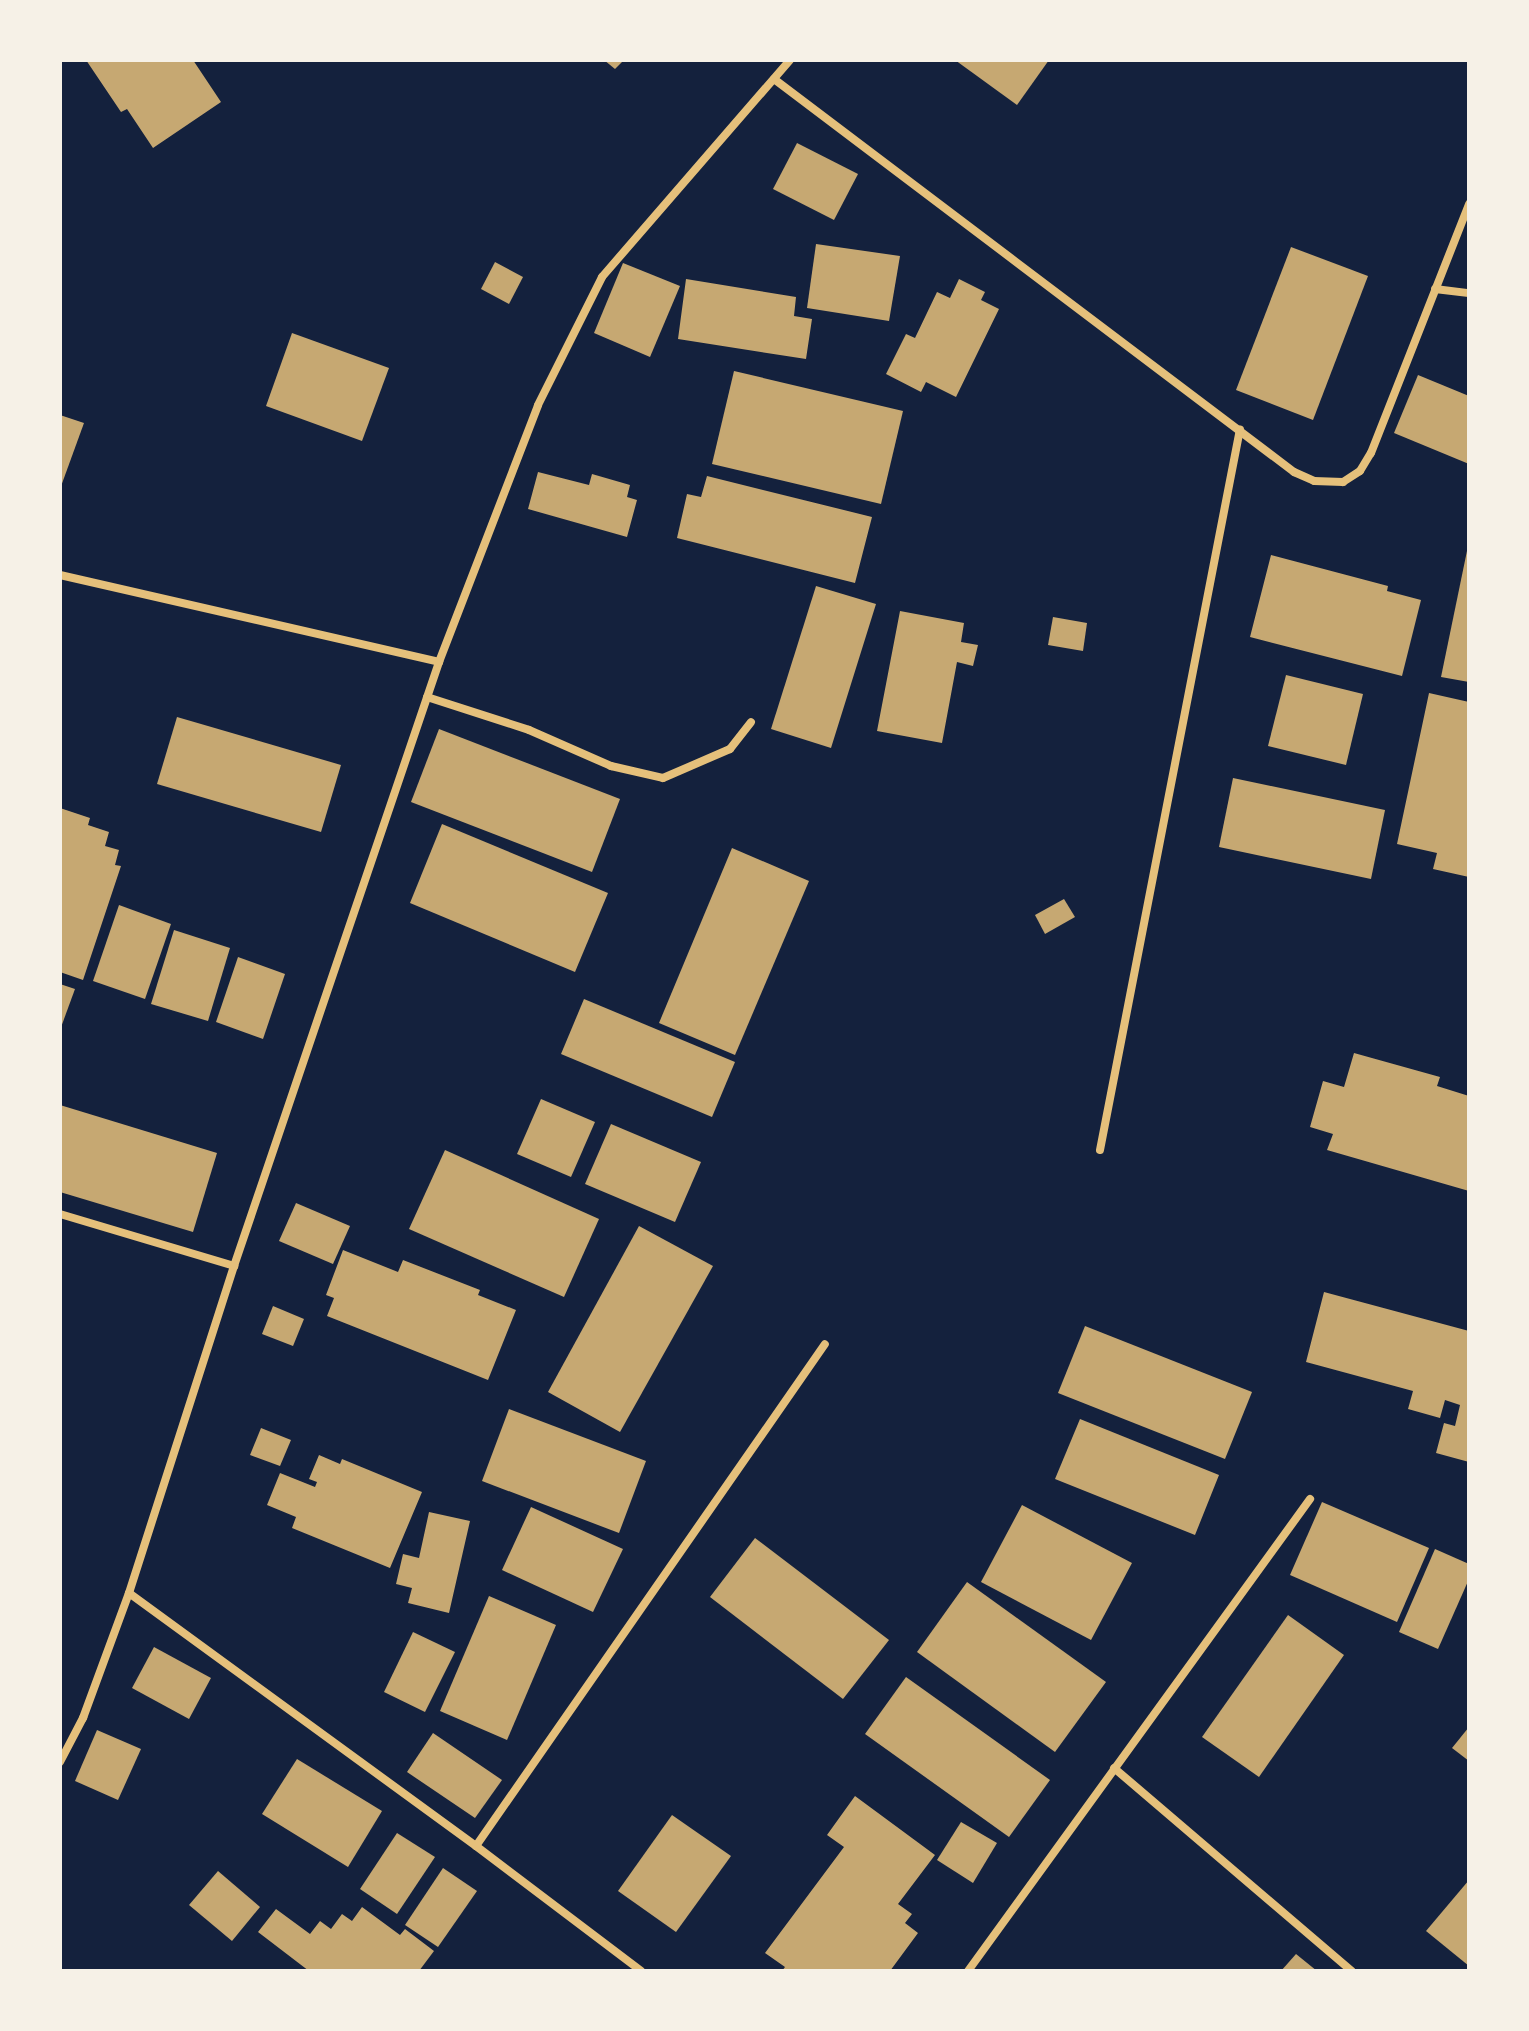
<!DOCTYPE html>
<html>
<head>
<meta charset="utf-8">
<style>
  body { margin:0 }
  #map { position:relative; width:1529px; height:2031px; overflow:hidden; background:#14213d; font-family:Literata,serif }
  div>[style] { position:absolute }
  .building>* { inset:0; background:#c6a872 }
  .minor>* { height:8px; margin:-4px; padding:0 4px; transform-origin:4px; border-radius:4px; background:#e5c07b }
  span { translate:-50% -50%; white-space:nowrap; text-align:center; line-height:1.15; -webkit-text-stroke:8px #f6f1e7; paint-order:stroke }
  .frame { position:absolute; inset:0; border:62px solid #f6f1e7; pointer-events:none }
</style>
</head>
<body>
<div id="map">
  <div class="building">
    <div style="clip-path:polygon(86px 60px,193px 60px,221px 102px,153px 148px,127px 109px,121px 112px)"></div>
    <div style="clip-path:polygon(604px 60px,624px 60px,615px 69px)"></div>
    <div style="clip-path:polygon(955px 60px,1049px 60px,1017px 105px)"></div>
    <div style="clip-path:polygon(797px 143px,858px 174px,834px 220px,773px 189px)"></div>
    <div style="clip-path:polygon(816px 244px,900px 256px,889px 321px,807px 308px)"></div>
    <div style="clip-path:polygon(1291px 247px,1368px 276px,1313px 420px,1236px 390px)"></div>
    <div style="clip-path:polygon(495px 262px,523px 277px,509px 304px,481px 289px)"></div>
    <div style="clip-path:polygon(623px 263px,680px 286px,650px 357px,594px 333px)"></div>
    <div style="clip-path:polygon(686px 279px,796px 297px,794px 316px,812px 319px,806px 359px,678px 339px)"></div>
    <div style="clip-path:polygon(959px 279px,985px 292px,981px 300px,999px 309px,956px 397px,926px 382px,921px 392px,886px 374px,906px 334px,915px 338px,937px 292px,950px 298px)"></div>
    <div style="clip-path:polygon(292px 333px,389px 368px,362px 441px,266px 406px)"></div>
    <div style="clip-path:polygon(734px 371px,903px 411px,881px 504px,712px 464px)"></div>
    <div style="clip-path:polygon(1418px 375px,1469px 396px,1469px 464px,1394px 433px)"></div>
    <div style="clip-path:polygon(60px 415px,84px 423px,60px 489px)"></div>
    <div style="clip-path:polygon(538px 472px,589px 485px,592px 474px,630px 485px,627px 497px,637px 500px,627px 537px,528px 509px)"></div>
    <div style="clip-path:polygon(707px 476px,872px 517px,855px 583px,677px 538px,687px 494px,701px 497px)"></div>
    <div style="clip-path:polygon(1468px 546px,1469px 546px,1469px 682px,1441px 677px)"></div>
    <div style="clip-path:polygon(1271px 555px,1388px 586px,1387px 591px,1421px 600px,1402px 676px,1250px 637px)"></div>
    <div style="clip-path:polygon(816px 586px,876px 604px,831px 748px,771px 729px)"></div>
    <div style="clip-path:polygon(900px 611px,964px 623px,961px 642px,978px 645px,973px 666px,957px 662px,942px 743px,877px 731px)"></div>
    <div style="clip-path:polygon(1053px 617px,1087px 623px,1083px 651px,1048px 645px)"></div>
    <div style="clip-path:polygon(1286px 675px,1363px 694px,1346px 765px,1268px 746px)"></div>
    <div style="clip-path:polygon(1429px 693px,1469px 702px,1469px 877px,1433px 869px,1437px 853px,1397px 844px)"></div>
    <div style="clip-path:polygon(177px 717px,341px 765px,321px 832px,157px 784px)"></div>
    <div style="clip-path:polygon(439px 729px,620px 799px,592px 872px,411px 802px)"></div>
    <div style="clip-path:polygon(1233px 778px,1385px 810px,1371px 879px,1219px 847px)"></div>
    <div style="clip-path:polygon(60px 808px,90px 818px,88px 825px,109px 832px,105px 846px,119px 850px,115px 865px,121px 866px,83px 980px,60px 972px)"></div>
    <div style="clip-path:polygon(442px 824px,608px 893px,575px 972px,410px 903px)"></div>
    <div style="clip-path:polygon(732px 848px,809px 881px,735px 1055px,659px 1023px)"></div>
    <div style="clip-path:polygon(1064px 899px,1075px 917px,1045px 934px,1035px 915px)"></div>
    <div style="clip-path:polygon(119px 905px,171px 924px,145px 999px,93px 981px)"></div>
    <div style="clip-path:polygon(174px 930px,230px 948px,208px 1021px,151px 1004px)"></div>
    <div style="clip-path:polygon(238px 957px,285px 974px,263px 1039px,216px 1022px)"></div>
    <div style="clip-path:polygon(60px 984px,75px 989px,60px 1030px)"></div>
    <div style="clip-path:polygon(584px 999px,735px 1062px,712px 1117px,561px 1054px)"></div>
    <div style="clip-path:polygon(1354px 1053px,1440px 1077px,1437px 1086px,1469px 1096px,1469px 1191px,1327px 1150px,1333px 1134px,1310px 1127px,1323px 1081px,1344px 1087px)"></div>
    <div style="clip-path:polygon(541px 1099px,595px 1122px,571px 1177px,517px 1154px)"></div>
    <div style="clip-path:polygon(60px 1105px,217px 1153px,193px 1232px,60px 1192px)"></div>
    <div style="clip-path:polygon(611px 1124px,701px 1162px,675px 1222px,585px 1184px)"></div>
    <div style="clip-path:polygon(445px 1150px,599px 1219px,564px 1297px,409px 1229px)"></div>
    <div style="clip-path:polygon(296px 1203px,350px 1226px,333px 1264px,279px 1241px)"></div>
    <div style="clip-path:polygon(639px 1226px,713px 1266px,620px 1432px,548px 1392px)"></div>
    <div style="clip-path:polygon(343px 1250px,398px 1272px,403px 1260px,480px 1290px,478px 1295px,516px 1310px,488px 1380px,327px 1316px,334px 1298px,326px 1295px)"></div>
    <div style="clip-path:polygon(1324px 1292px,1469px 1331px,1469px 1462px,1436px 1453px,1444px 1423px,1455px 1426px,1460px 1405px,1445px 1400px,1440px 1418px,1408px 1409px,1413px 1391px,1306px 1362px)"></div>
    <div style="clip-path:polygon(273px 1306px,304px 1319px,293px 1346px,262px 1334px)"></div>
    <div style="clip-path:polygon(1085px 1326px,1252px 1392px,1225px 1459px,1058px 1393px)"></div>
    <div style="clip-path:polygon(509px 1409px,646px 1461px,619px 1533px,482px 1481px)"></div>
    <div style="clip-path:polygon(1080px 1419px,1219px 1475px,1195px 1535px,1055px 1479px)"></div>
    <div style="clip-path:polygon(261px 1428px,291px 1440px,280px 1466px,250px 1455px)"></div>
    <div style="clip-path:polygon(319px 1455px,340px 1464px,342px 1459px,422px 1492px,390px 1568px,292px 1528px,296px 1517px,267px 1505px,280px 1473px,315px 1487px,317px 1482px,309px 1479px)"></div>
    <div style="clip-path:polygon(1322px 1502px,1429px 1548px,1397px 1622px,1290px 1575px)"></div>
    <div style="clip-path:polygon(1022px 1505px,1132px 1563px,1091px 1640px,981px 1582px)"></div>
    <div style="clip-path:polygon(531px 1507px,623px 1549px,593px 1612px,502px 1570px)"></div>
    <div style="clip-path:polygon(429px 1512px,470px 1521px,449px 1613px,408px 1603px,412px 1588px,396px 1584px,403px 1554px,419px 1558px)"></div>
    <div style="clip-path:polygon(755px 1538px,889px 1640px,843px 1699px,710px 1597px)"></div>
    <div style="clip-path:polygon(1435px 1549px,1469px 1564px,1469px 1579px,1438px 1649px,1399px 1632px)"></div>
    <div style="clip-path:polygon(967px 1582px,1106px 1682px,1055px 1752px,917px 1652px)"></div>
    <div style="clip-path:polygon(489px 1596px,556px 1625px,507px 1740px,440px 1711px)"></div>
    <div style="clip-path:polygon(1288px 1615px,1344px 1655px,1259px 1777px,1202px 1737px)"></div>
    <div style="clip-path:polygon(413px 1632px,455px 1652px,425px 1712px,384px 1692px)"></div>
    <div style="clip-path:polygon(154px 1647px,211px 1678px,189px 1719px,132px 1688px)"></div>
    <div style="clip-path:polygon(906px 1677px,1050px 1780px,1009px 1837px,865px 1734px)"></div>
    <div style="clip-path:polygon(1469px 1727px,1469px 1761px,1452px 1748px)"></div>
    <div style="clip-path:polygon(97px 1730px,141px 1749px,118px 1800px,75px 1781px)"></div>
    <div style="clip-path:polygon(433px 1733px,502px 1780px,475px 1818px,407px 1772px)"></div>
    <div style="clip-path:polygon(297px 1759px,382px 1811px,348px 1867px,262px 1814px)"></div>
    <div style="clip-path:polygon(855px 1796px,935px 1855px,898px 1904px,912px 1914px,905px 1923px,918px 1933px,890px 1971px,782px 1971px,785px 1967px,765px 1953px,844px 1847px,827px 1835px)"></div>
    <div style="clip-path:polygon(672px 1815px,731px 1856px,676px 1932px,618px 1891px)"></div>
    <div style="clip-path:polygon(961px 1822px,997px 1843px,973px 1883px,937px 1860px)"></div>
    <div style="clip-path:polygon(397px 1833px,435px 1857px,397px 1914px,360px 1889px)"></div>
    <div style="clip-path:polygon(443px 1868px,477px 1891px,438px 1947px,405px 1925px)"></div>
    <div style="clip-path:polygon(218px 1871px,260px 1907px,232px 1941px,189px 1905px)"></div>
    <div style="clip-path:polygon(1469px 1880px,1469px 1966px,1426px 1931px)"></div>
    <div style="clip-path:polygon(362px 1907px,400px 1935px,405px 1929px,434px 1951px,419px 1971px,309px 1971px,258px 1932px,276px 1909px,310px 1934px,320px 1921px,331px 1929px,342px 1914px,352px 1921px)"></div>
    <div style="clip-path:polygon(1296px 1954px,1317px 1971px,1281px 1971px)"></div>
  </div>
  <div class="minor">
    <div style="left:774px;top:79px;width:652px;rotate:37.08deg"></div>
    <div style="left:1294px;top:472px;width:22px;rotate:24deg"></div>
    <div style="left:1314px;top:481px;width:29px;rotate:2deg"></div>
    <div style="left:1343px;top:482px;width:20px;rotate:-33deg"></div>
    <div style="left:1360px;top:471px;width:21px;rotate:-59deg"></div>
    <div style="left:1371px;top:453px;width:268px;rotate:-68.5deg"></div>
    <div style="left:1435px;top:289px;width:34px;rotate:7deg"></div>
    <div style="left:60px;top:575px;width:389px;rotate:12.9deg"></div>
    <div style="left:427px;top:697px;width:107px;rotate:17.9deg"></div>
    <div style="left:529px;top:730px;width:90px;rotate:23.7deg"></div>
    <div style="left:611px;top:766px;width:53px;rotate:13deg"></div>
    <div style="left:663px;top:778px;width:73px;rotate:-23.4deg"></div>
    <div style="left:730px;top:749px;width:34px;rotate:-52deg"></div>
    <div style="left:1100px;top:1150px;width:734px;rotate:-79.01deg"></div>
    <div style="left:60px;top:1214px;width:182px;rotate:16.6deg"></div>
    <div style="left:129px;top:1593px;width:429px;rotate:36.1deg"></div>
    <div style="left:476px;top:1846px;width:207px;rotate:37.1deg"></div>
    <div style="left:60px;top:1762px;width:50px;rotate:-62.4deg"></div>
    <div style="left:83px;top:1718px;width:133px;rotate:-69.8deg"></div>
    <div style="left:129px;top:1593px;width:343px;rotate:-72.2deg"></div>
    <div style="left:234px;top:1266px;width:638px;rotate:-71.25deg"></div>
    <div style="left:439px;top:662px;width:275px;rotate:-68.9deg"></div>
    <div style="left:538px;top:405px;width:143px;rotate:-63.4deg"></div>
    <div style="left:602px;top:277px;width:287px;rotate:-49.1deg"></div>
    <div style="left:1114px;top:1768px;width:313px;rotate:40.5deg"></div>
    <div style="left:476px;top:1846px;width:611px;rotate:-55.19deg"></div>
    <div style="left:968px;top:1971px;width:583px;rotate:-54.07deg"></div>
  </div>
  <div class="frame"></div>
</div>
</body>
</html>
